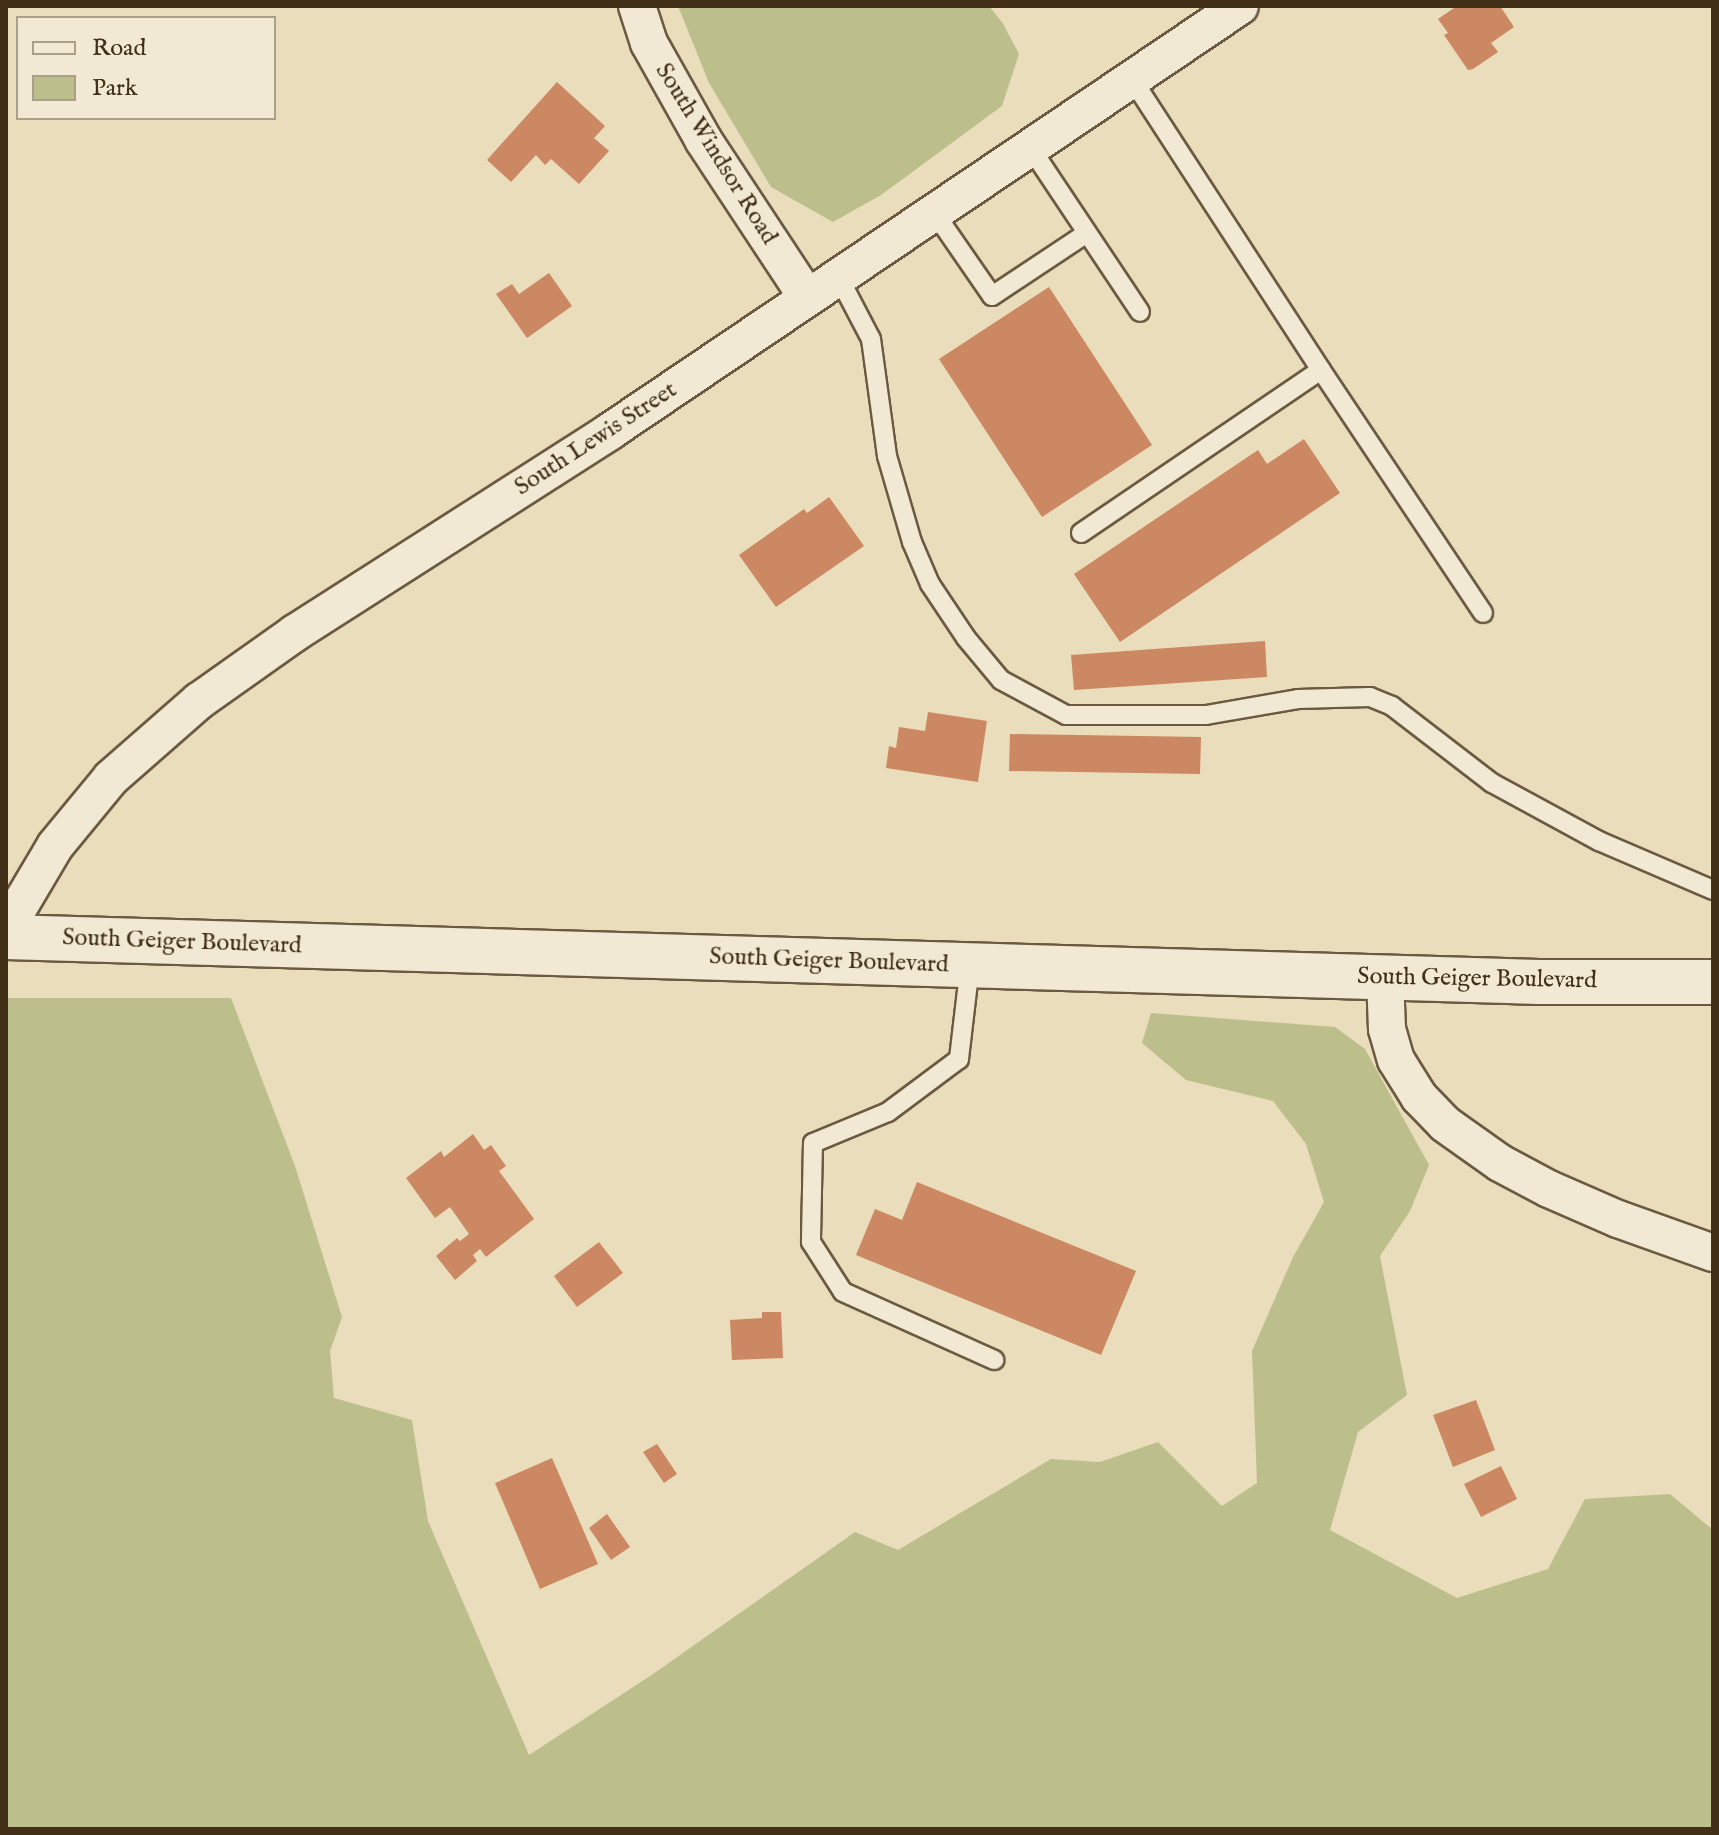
<!DOCTYPE html>
<html>
<head>
<meta charset="utf-8">
<style>
  body { margin:0 }
  #map { position:relative; width:1719px; height:1835px; overflow:hidden; background:#e9ddbb; font-family:"IM FELL English",serif }
  div>[style] { position:absolute }
  .green>* { inset:0; background:#bcbf8c }
  .building>* { inset:0; background:#cb8862 }
  .roads { filter:drop-shadow(2px 0 #6b5a41) drop-shadow(-2px 0 #6b5a41) drop-shadow(0 2px #6b5a41) drop-shadow(0 -2px #6b5a41) }
  .lane>* { height:18px; margin:-9px; padding:0 9px; transform-origin:9px; border-radius:9px; background:#f1e9d3 }
  .street>* { height:36px; margin:-18px; padding:0 18px; transform-origin:18px; border-radius:18px; background:#f1e9d3 }
  .secondary>* { height:44px; margin:-22px; padding:0 22px; transform-origin:22px; border-radius:22px; background:#f1e9d3 }
  span { translate:-50% -50%; white-space:nowrap; text-align:center; line-height:1.15; -webkit-text-stroke:7px #f1e9d3; paint-order:stroke }
  .street-label { font-size:24px; color:#412f18 }
  .frame { position:absolute; inset:0; border:8px solid #412f18; pointer-events:none }
  .legend { position:absolute; left:16px; top:16px; width:260px; height:104px; box-sizing:border-box; background:#f1e9d3; border:2px solid #ab9f88; margin:0; padding:10px 14px; list-style:none; font-size:24px; color:#412f18 }
  .legend li { display:flex; align-items:center; gap:16px; height:40px }
  .legend b { width:40px; border:2px solid #ab9f88 }
</style>
</head>
<body>
<div id="map">
  <div class="green">
    <div style="clip-path:polygon(678px 6px,989px 6px,1002px 22px,1019px 54px,1002px 106px,881px 195px,833px 222px,771px 187px,709px 83px)"></div>
    <div style="clip-path:polygon(6px 998px,231px 998px,295px 1166px,342px 1317px,330px 1351px,334px 1398px,412px 1420px,428px 1521px,529px 1755px,653px 1674px,855px 1532px,898px 1550px,1051px 1459px,1100px 1462px,1158px 1442px,1222px 1506px,1257px 1483px,1252px 1351px,1293px 1257px,1324px 1202px,1306px 1144px,1273px 1101px,1186px 1080px,1142px 1043px,1151px 1013px,1335px 1027px,1365px 1049px,1429px 1165px,1410px 1211px,1380px 1256px,1407px 1395px,1358px 1432px,1330px 1530px,1457px 1598px,1548px 1569px,1585px 1499px,1670px 1494px,1713px 1530px,1713px 1829px,6px 1829px)"></div>
  </div>
  <div class="building">
    <div style="clip-path:polygon(1457px 6px,1500px 6px,1514px 27px,1491px 43px,1498px 52px,1473px 69px,1468px 70px,1444px 35px,1448px 33px,1438px 19px)"></div>
    <div style="clip-path:polygon(557px 82px,605px 126px,594px 138px,609px 151px,579px 184px,551px 159px,545px 165px,536px 155px,511px 182px,487px 160px)"></div>
    <div style="clip-path:polygon(549px 273px,572px 306px,527px 338px,496px 294px,512px 284px,519px 294px)"></div>
    <div style="clip-path:polygon(1049px 287px,1152px 445px,1042px 517px,939px 359px)"></div>
    <div style="clip-path:polygon(1304px 439px,1340px 493px,1120px 642px,1074px 574px,1258px 450px,1267px 464px)"></div>
    <div style="clip-path:polygon(829px 497px,864px 546px,776px 607px,739px 555px,804px 509px,807px 513px)"></div>
    <div style="clip-path:polygon(1265px 641px,1267px 677px,1074px 690px,1071px 655px)"></div>
    <div style="clip-path:polygon(928px 712px,987px 721px,978px 782px,886px 768px,889px 746px,896px 748px,899px 727px,925px 731px)"></div>
    <div style="clip-path:polygon(1010px 734px,1201px 737px,1200px 774px,1009px 771px)"></div>
    <div style="clip-path:polygon(473px 1134px,484px 1150px,491px 1145px,506px 1166px,499px 1171px,534px 1219px,486px 1257px,480px 1249px,473px 1255px,477px 1261px,455px 1280px,436px 1256px,457px 1238px,460px 1241px,469px 1234px,450px 1207px,435px 1218px,406px 1178px,441px 1151px,444px 1157px)"></div>
    <div style="clip-path:polygon(917px 1182px,1136px 1271px,1101px 1355px,856px 1255px,875px 1209px,902px 1220px)"></div>
    <div style="clip-path:polygon(599px 1242px,623px 1273px,577px 1307px,554px 1276px)"></div>
    <div style="clip-path:polygon(762px 1312px,781px 1312px,783px 1358px,732px 1360px,730px 1320px,762px 1318px)"></div>
    <div style="clip-path:polygon(1476px 1400px,1495px 1450px,1453px 1467px,1433px 1415px)"></div>
    <div style="clip-path:polygon(657px 1444px,677px 1474px,664px 1483px,643px 1452px)"></div>
    <div style="clip-path:polygon(552px 1458px,598px 1564px,540px 1589px,495px 1483px)"></div>
    <div style="clip-path:polygon(1501px 1466px,1517px 1499px,1481px 1517px,1464px 1484px)"></div>
    <div style="clip-path:polygon(607px 1514px,630px 1547px,611px 1560px,589px 1528px)"></div>
  </div>
  <div class="roads">
    <div class="lane">
      <div style="left:1030px;top:147px;width:198px;rotate:56.3deg"></div>
      <div style="left:934px;top:212px;width:102px;rotate:55.4deg"></div>
      <div style="left:992px;top:296px;width:114px;rotate:-33.6deg"></div>
      <div style="left:838px;top:276px;width:71px;rotate:62.4deg"></div>
      <div style="left:871px;top:339px;width:118px;rotate:82.2deg"></div>
      <div style="left:887px;top:456px;width:90px;rotate:73.8deg"></div>
      <div style="left:912px;top:542px;width:46px;rotate:66.8deg"></div>
      <div style="left:930px;top:584px;width:65px;rotate:56.3deg"></div>
      <div style="left:966px;top:638px;width:55px;rotate:50.2deg"></div>
      <div style="left:1001px;top:680px;width:74px;rotate:28.3deg"></div>
      <div style="left:1066px;top:715px;width:140px"></div>
      <div style="left:1206px;top:715px;width:93px;rotate:-9.9deg"></div>
      <div style="left:1298px;top:699px;width:72px;rotate:-1.6deg"></div>
      <div style="left:1370px;top:697px;width:24px;rotate:22deg"></div>
      <div style="left:1392px;top:706px;width:126px;rotate:37.6deg"></div>
      <div style="left:1492px;top:783px;width:122px;rotate:28.5deg"></div>
      <div style="left:1599px;top:841px;width:124px;rotate:23.3deg"></div>
      <div style="left:1321px;top:370px;width:292px;rotate:56.3deg"></div>
      <div style="left:1081px;top:533px;width:290px;rotate:-34.2deg"></div>
      <div style="left:1321px;top:370px;width:347px;rotate:-123deg"></div>
      <div style="left:970px;top:965px;width:95px;rotate:96.7deg"></div>
      <div style="left:959px;top:1059px;width:89px;rotate:143.3deg"></div>
      <div style="left:888px;top:1112px;width:81px;rotate:157.5deg"></div>
      <div style="left:813px;top:1143px;width:99px;rotate:91.2deg"></div>
      <div style="left:811px;top:1242px;width:59px;rotate:57.4deg"></div>
      <div style="left:843px;top:1292px;width:166px;rotate:24.2deg"></div>
    </div>
    <div class="street">
      <div style="left:637px;top:6px;width:39px;rotate:72deg"></div>
      <div style="left:649px;top:43px;width:112px;rotate:60.7deg"></div>
      <div style="left:704px;top:141px;width:187px;rotate:56.6deg"></div>
      <div style="left:6px;top:929px;width:96px;rotate:-59.4deg"></div>
      <div style="left:55px;top:846px;width:88px;rotate:-50.5deg"></div>
      <div style="left:111px;top:778px;width:117px;rotate:-41.2deg"></div>
      <div style="left:199px;top:701px;width:118px;rotate:-35.3deg"></div>
      <div style="left:295px;top:633px;width:373px;rotate:-32.6deg"></div>
      <div style="left:609px;top:432px;width:761px;rotate:-34.02deg"></div>
      <div style="left:1385px;top:977px;width:52px;rotate:87.8deg"></div>
      <div style="left:1387px;top:1029px;width:32px;rotate:74deg"></div>
      <div style="left:1396px;top:1060px;width:44px;rotate:58.1deg"></div>
      <div style="left:1419px;top:1097px;width:37px;rotate:46deg"></div>
      <div style="left:1445px;top:1124px;width:67px;rotate:35.3deg"></div>
      <div style="left:1500px;top:1163px;width:55px;rotate:28deg"></div>
      <div style="left:1549px;top:1189px;width:75px;rotate:23.5deg"></div>
      <div style="left:1618px;top:1219px;width:101px;rotate:19.7deg"></div>
    </div>
    <div class="secondary">
      <div style="left:6px;top:937px;width:1534px;rotate:1.68deg"></div>
      <div style="left:1539px;top:982px;width:174px"></div>
    </div>
  </div>
  <div class="street-label">
    <span style="left:716px;top:154px;rotate:58deg">South Windsor Road</span>
    <span style="left:596px;top:439px;rotate:-33deg">South Lewis Street</span>
    <span style="left:182px;top:942px;rotate:2deg">South Geiger Boulevard</span>
    <span style="left:829px;top:961px;rotate:2deg">South Geiger Boulevard</span>
    <span style="left:1477px;top:979px;rotate:1deg">South Geiger Boulevard</span>
  </div>
  <div class="frame"></div>
  <ul class="legend">
  <li><b style="height:10px;background:#f1e9d3"></b>Road</li>
  <li><b style="height:22px;background:#bcbf8c"></b>Park</li>
  </ul>
</div>
</body>
</html>
